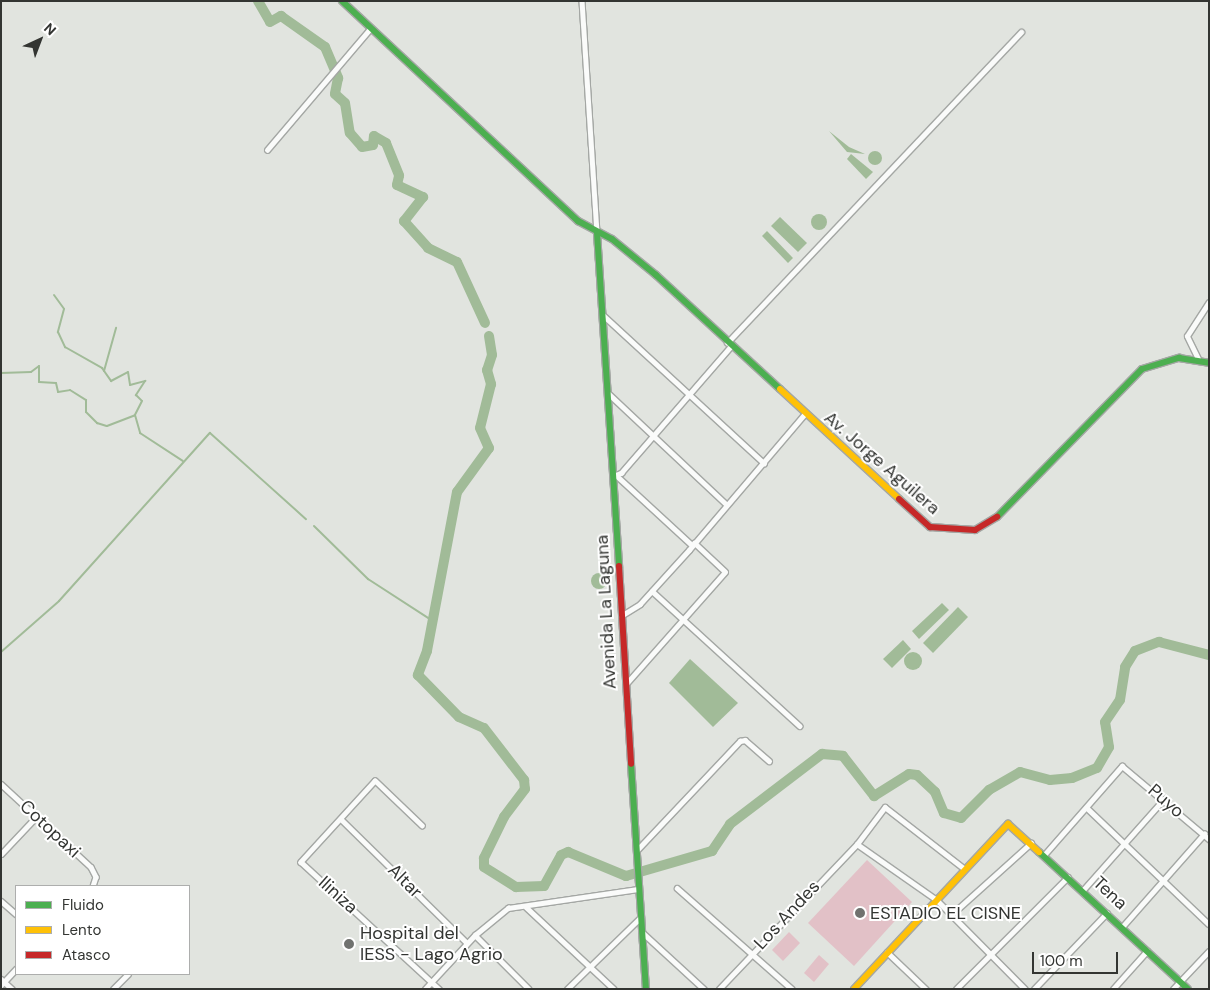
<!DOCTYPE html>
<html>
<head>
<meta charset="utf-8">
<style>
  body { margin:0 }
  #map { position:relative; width:1210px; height:990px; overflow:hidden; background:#e1e4df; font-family:"DM Sans",sans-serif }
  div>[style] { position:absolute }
  .green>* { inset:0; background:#e2c1c7 }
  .water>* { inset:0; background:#a1bb98 }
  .round { border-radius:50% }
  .stream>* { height:2px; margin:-1px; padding:0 1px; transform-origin:1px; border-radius:1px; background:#a1bb98 }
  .river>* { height:10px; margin:-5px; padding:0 5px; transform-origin:5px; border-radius:5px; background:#a1bb98 }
  .roads { filter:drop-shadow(1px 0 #a4a7a4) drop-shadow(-1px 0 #a4a7a4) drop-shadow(0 1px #a4a7a4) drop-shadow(0 -1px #a4a7a4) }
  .street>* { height:4.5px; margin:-2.25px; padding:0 2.25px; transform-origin:2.25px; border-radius:2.25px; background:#fafbfa }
  .fast>* { height:6px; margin:-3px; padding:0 3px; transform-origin:3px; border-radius:3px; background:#4caf50 }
  .slow>* { height:6px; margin:-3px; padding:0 3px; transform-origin:3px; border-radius:3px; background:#ffc107 }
  .jam>* { height:6px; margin:-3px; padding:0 3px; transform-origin:3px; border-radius:3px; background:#c62828 }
  .dots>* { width:14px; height:14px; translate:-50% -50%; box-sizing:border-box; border:2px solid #fff; border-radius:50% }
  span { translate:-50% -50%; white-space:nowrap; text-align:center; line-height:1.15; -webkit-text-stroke:4px #fff; paint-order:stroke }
  .street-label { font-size:18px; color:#333532 }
  .poi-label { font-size:18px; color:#333532 }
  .left { translate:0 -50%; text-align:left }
  .frame { position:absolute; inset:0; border:2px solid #333532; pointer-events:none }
  .legend { position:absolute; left:15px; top:885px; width:175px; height:90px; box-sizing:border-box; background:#fff; border:1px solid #adaead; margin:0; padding:6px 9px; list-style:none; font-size:15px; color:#333532 }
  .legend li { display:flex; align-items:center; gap:10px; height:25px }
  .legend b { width:25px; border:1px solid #adaead }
  .north { position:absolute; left:15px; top:15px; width:50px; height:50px; -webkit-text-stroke:4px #fff; paint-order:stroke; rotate:43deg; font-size:14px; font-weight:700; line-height:20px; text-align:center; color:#333532 }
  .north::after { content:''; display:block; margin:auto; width:18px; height:22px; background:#333532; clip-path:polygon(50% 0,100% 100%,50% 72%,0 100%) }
  .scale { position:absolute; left:1032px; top:952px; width:86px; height:22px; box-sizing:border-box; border:2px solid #333532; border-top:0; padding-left:6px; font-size:15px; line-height:18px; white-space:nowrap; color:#333532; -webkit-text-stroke:4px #fff; paint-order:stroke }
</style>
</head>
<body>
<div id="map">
  <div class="green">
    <div style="clip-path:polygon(867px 860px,912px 902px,854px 966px,808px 923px)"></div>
    <div style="clip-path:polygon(789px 932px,800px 943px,783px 961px,772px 950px)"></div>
    <div style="clip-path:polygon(819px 955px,829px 964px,814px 982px,804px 973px)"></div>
  </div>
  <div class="water">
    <div style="clip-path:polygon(829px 131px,849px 147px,865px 154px,847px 152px)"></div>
    <div class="round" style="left:868px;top:151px;width:14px;height:14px"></div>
    <div style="clip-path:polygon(851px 154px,873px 172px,866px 179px,847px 159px)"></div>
    <div class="round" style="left:811px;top:214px;width:16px;height:16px"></div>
    <div style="clip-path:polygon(780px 217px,807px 243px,798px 252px,771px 226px)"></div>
    <div style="clip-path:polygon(767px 231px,793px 258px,788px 263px,762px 236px)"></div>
    <div class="round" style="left:591px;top:573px;width:16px;height:16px"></div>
    <div style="clip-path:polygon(942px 603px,949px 610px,919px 639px,912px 631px)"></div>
    <div style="clip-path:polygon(958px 607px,968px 617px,933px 653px,923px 643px)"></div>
    <div style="clip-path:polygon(903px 640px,911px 649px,892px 668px,883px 659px)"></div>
    <div class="round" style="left:904px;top:652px;width:18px;height:18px"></div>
    <div style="clip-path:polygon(690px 659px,738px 703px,713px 727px,669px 683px)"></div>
  </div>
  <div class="stream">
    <div style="left:54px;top:295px;width:17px;rotate:54deg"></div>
    <div style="left:64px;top:309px;width:24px;rotate:105deg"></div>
    <div style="left:58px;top:332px;width:17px;rotate:65deg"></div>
    <div style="left:65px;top:347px;width:43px;rotate:29.6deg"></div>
    <div style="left:102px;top:368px;width:16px;rotate:55deg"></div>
    <div style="left:111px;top:381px;width:19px;rotate:-28deg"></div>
    <div style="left:128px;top:372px;width:13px;rotate:81deg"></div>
    <div style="left:130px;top:385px;width:16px;rotate:-15deg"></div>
    <div style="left:145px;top:381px;width:17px;rotate:123deg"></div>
    <div style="left:136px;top:395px;width:8px;rotate:45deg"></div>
    <div style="left:142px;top:401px;width:16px;rotate:117deg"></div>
    <div style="left:104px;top:371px;width:45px;rotate:-74.4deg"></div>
    <div style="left:1px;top:373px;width:30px;rotate:-2deg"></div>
    <div style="left:31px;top:372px;width:10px;rotate:-37deg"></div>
    <div style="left:39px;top:366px;width:16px;rotate:90deg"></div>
    <div style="left:39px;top:382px;width:17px;rotate:3deg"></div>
    <div style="left:56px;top:383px;width:9px;rotate:77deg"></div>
    <div style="left:58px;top:392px;width:12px;rotate:-9deg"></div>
    <div style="left:70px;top:390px;width:19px;rotate:32deg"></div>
    <div style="left:86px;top:400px;width:12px;rotate:90deg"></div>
    <div style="left:86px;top:412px;width:16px;rotate:45deg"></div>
    <div style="left:97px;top:423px;width:10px;rotate:17deg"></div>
    <div style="left:107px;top:426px;width:30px;rotate:-21deg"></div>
    <div style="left:135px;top:415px;width:19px;rotate:74deg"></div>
    <div style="left:140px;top:433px;width:51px;rotate:33.1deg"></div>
    <div style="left:314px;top:526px;width:76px;rotate:44.5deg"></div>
    <div style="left:368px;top:579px;width:77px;rotate:32.9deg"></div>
    <div style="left:1px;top:652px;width:77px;rotate:-41.3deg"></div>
    <div style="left:59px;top:601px;width:226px;rotate:-48.1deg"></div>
    <div style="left:210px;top:433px;width:129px;rotate:41.9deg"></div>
  </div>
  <div class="river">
    <div style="left:258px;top:1px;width:24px;rotate:60deg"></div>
    <div style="left:270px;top:22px;width:13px;rotate:-29deg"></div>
    <div style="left:281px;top:16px;width:54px;rotate:35.2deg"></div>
    <div style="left:325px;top:47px;width:34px;rotate:67deg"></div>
    <div style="left:338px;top:78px;width:16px;rotate:101deg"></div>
    <div style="left:335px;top:94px;width:13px;rotate:42deg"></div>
    <div style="left:345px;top:103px;width:30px;rotate:81deg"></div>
    <div style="left:350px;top:133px;width:18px;rotate:49deg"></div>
    <div style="left:362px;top:147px;width:11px;rotate:-10deg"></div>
    <div style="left:373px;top:145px;width:9px;rotate:-84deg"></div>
    <div style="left:374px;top:136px;width:14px;rotate:30deg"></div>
    <div style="left:386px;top:143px;width:35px;rotate:68deg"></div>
    <div style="left:399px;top:176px;width:9px;rotate:103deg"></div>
    <div style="left:397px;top:185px;width:29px;rotate:25deg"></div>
    <div style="left:423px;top:197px;width:31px;rotate:128deg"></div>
    <div style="left:404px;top:221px;width:36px;rotate:48deg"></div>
    <div style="left:428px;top:248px;width:32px;rotate:26deg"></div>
    <div style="left:457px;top:262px;width:67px;rotate:65.3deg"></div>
    <div style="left:489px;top:336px;width:19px;rotate:81deg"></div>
    <div style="left:492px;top:355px;width:16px;rotate:108deg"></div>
    <div style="left:487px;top:370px;width:15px;rotate:74deg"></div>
    <div style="left:491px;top:384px;width:45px;rotate:104deg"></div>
    <div style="left:480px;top:428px;width:22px;rotate:66deg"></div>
    <div style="left:489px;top:448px;width:54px;rotate:126deg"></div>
    <div style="left:457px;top:492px;width:162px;rotate:100.7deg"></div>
    <div style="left:427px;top:651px;width:26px;rotate:111deg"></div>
    <div style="left:418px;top:675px;width:59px;rotate:45.7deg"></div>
    <div style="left:459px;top:717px;width:27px;rotate:24deg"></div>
    <div style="left:484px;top:728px;width:66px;rotate:52.4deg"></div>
    <div style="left:524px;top:780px;width:9px;rotate:84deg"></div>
    <div style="left:525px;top:789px;width:35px;rotate:127deg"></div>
    <div style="left:504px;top:817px;width:46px;rotate:116deg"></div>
    <div style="left:484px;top:858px;width:9px;rotate:90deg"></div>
    <div style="left:484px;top:867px;width:38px;rotate:32deg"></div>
    <div style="left:516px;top:887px;width:28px;rotate:-2deg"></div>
    <div style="left:544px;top:886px;width:35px;rotate:-61deg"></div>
    <div style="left:561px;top:855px;width:8px;rotate:-23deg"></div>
    <div style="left:568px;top:852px;width:63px;rotate:22.5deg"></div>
    <div style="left:626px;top:876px;width:90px;rotate:-16.2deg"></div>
    <div style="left:712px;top:851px;width:32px;rotate:-56deg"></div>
    <div style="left:730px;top:824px;width:116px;rotate:-37.3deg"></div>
    <div style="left:822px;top:754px;width:21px;rotate:5deg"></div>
    <div style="left:843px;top:756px;width:51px;rotate:52.2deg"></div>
    <div style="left:874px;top:796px;width:41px;rotate:-32.2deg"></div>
    <div style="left:909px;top:774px;width:8px;rotate:7deg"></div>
    <div style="left:917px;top:775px;width:25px;rotate:43deg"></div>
    <div style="left:935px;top:792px;width:23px;rotate:67deg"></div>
    <div style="left:944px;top:813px;width:18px;rotate:16deg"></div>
    <div style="left:961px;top:818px;width:40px;rotate:-45deg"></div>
    <div style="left:989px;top:790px;width:36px;rotate:-30deg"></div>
    <div style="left:1020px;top:772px;width:31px;rotate:15deg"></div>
    <div style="left:1050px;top:780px;width:22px;rotate:-5deg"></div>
    <div style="left:1072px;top:778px;width:27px;rotate:-22deg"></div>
    <div style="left:1097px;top:768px;width:24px;rotate:-60deg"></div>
    <div style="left:1109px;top:747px;width:25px;rotate:-99deg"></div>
    <div style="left:1105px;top:722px;width:27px;rotate:-56deg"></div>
    <div style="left:1120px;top:700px;width:33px;rotate:-81deg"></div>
    <div style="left:1125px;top:667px;width:19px;rotate:-58deg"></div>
    <div style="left:1135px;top:651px;width:26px;rotate:-21deg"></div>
    <div style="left:1159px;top:642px;width:52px;rotate:14.6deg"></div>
  </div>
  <div class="roads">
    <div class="street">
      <div style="left:582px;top:1px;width:231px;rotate:86.3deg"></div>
      <div style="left:267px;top:150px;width:160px;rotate:-49.6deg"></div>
      <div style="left:603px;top:315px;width:219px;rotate:42.6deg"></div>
      <div style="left:727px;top:343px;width:428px;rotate:-46.6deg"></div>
      <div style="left:1198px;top:359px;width:25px;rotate:-116deg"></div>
      <div style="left:1187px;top:336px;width:40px;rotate:-57.1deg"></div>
      <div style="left:609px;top:394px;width:161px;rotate:43.2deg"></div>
      <div style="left:613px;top:476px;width:9px;rotate:-21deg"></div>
      <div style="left:621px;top:473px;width:168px;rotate:-49.1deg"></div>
      <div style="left:617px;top:476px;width:102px;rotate:42.6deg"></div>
      <div style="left:652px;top:591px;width:200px;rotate:42.4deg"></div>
      <div style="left:621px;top:616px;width:22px;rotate:-32deg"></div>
      <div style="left:640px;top:604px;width:73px;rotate:-47.8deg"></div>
      <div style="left:689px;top:550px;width:177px;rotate:-49.6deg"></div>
      <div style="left:626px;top:684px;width:149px;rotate:-48.5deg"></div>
      <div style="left:725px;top:572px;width:42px;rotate:-136.9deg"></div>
      <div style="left:1px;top:784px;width:122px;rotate:42.7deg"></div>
      <div style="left:91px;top:867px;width:11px;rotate:63deg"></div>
      <div style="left:96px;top:877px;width:9px;rotate:108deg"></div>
      <div style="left:1087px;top:808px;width:168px;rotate:43.6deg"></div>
      <div style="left:342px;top:820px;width:175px;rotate:44.5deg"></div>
      <div style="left:422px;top:826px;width:65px;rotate:-136.2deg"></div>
      <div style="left:375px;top:781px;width:110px;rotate:132.4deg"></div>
      <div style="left:301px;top:862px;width:188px;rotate:42.6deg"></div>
      <div style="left:857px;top:844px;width:98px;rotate:35deg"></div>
      <div style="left:937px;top:900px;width:125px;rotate:45.3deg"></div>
      <div style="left:637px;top:850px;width:150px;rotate:-46.6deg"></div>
      <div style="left:740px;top:741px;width:5px;rotate:-11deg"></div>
      <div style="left:745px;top:740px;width:32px;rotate:41deg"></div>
      <div style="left:1px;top:854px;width:52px;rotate:-46.5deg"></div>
      <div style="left:1045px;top:854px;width:117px;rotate:-48.8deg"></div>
      <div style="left:1122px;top:766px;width:114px;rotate:40deg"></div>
      <div style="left:677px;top:888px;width:153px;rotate:41.3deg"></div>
      <div style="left:1084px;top:889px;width:120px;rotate:-48.4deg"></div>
      <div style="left:1px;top:901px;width:20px;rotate:41deg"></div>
      <div style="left:526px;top:907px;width:120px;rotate:43deg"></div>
      <div style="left:950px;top:916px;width:109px;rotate:-42deg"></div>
      <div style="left:1123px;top:926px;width:123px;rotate:-48.6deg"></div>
      <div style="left:643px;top:933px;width:83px;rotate:42.6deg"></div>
      <div style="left:475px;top:935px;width:76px;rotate:45deg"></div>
      <div style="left:887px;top:952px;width:54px;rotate:43.5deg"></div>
      <div style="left:1px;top:979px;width:15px;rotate:42deg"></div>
      <div style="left:1px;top:985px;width:22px;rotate:-47deg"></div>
      <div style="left:113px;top:989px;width:21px;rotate:-45deg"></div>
      <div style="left:425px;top:989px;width:74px;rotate:-47.2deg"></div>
      <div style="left:475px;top:935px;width:43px;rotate:-39.3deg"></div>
      <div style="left:508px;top:908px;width:131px;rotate:-8.3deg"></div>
      <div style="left:567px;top:989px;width:103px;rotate:-44.2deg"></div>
      <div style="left:719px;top:989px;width:200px;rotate:-46.4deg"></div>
      <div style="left:857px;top:844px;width:46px;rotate:-52.9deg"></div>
      <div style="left:885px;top:807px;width:101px;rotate:37.8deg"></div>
      <div style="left:956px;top:989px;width:158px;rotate:-45deg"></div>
      <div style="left:1034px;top:989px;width:105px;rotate:-46.2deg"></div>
      <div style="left:1113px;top:989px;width:51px;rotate:-48.2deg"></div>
      <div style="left:1173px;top:989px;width:52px;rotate:-46.5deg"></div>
    </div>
    <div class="fast">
      <div style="left:342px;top:1px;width:323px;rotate:43deg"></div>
      <div style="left:578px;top:221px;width:38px;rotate:28deg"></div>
      <div style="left:612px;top:239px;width:57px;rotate:39.3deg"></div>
      <div style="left:656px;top:275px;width:168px;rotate:42.6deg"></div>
      <div style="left:597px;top:233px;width:334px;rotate:86.2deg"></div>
      <div style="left:997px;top:517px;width:207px;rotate:-45.6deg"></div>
      <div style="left:1142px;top:369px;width:39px;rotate:-17deg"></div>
      <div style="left:1179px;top:358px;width:30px;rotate:9deg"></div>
      <div style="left:631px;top:764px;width:225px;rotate:86.2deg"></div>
      <div style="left:1039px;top:852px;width:202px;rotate:42.6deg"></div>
    </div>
    <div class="slow">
      <div style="left:780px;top:389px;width:162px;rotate:42.7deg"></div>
      <div style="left:854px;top:989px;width:226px;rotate:-47deg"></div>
      <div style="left:1008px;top:824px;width:42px;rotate:42.1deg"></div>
    </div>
    <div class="jam">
      <div style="left:899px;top:499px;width:42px;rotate:42.1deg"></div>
      <div style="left:930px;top:527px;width:45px;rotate:3.8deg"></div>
      <div style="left:975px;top:530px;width:26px;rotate:-31deg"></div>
      <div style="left:619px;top:566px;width:198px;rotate:86.5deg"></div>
    </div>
  </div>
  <div class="dots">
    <div style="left:860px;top:913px;background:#70726f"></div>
    <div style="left:349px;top:944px;background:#70726f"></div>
  </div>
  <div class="street-label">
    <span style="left:882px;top:463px;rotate:41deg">Av. Jorge Aguilera</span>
    <span style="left:606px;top:612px;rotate:-93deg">Avenida La Laguna</span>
    <span style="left:1166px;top:801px;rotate:41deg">Puyo</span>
    <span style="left:50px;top:829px;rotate:43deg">Cotopaxi</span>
    <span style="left:405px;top:881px;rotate:45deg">Altar</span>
    <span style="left:1110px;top:893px;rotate:43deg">Tena</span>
    <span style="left:338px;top:895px;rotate:42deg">Iliniza</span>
    <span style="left:787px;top:915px;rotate:-47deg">Los Andes</span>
  </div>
  <div class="poi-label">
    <span class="left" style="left:870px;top:913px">ESTADIO EL CISNE</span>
    <span class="left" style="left:360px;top:944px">Hospital del<br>IESS - Lago Agrio</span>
  </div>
  <div class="frame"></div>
  <ul class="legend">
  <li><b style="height:6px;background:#4caf50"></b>Fluido</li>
  <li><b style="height:6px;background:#ffc107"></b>Lento</li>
  <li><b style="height:6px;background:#c62828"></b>Atasco</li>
  </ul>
  <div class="north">N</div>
  <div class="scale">100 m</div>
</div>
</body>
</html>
